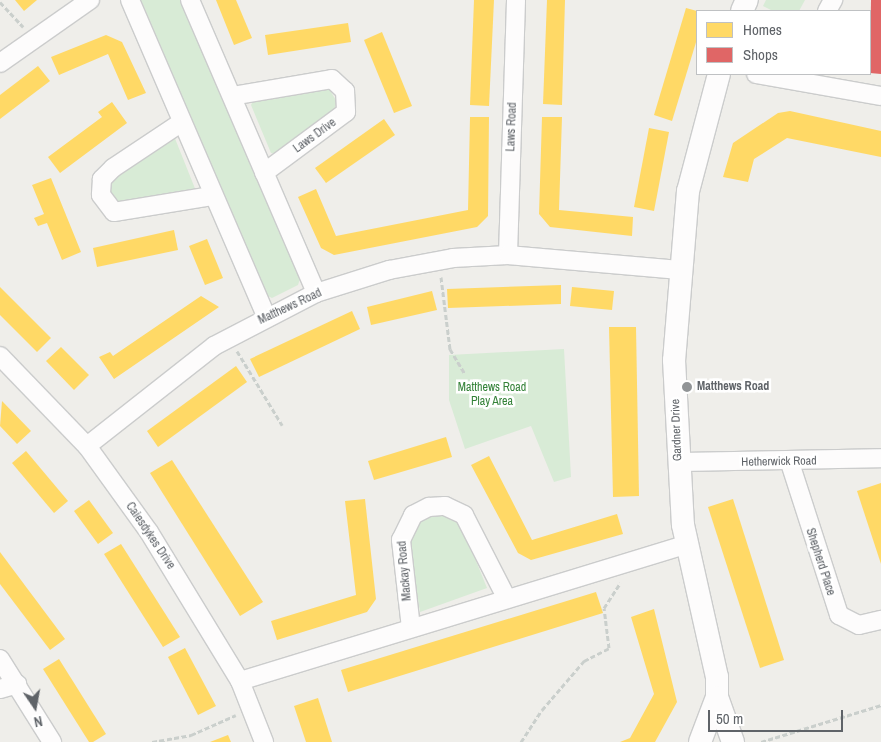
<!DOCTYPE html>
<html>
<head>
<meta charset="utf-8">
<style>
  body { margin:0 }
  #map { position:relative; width:881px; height:742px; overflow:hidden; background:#efeeea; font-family:"Archivo Narrow",sans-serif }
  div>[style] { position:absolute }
  .green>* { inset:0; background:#d8ebd6 }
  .homes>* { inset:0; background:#ffd966 }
  .shops>* { inset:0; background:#e06666 }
  .path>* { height:3px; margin-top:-1.5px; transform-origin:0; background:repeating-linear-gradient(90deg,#cacfcc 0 5px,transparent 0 7.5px) }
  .roads { filter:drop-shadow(1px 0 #cbcccc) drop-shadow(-1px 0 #cbcccc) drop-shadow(0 1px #cbcccc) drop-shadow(0 -1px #cbcccc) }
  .minor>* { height:18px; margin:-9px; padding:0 9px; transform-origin:9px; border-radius:9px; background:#fdfcfc }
  .tertiary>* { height:22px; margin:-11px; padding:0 11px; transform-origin:11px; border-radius:11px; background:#fdfcfc }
  .dots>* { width:14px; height:14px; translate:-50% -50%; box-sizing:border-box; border:2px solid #fff; border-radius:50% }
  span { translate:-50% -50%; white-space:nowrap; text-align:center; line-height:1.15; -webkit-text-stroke:5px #fff; paint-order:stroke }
  .street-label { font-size:12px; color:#5f6368 }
  .poi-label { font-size:12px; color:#5f6368; font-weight:700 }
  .left { translate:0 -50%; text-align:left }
  .park-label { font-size:12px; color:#348238 }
  .legend { position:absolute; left:696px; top:10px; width:175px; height:65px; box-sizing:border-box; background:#fff; border:1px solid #bfc1c3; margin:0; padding:6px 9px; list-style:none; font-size:15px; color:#5f6368 }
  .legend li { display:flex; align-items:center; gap:10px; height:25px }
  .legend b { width:25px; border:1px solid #bfc1c3 }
  .north { position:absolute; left:10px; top:682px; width:50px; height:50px; -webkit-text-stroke:4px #fff; paint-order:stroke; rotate:168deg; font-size:14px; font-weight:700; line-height:20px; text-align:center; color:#5f6368 }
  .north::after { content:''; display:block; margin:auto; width:18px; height:22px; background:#5f6368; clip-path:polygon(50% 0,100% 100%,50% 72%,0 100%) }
  .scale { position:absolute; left:708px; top:710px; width:135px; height:22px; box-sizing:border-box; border:2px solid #5f6368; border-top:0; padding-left:6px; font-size:15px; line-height:18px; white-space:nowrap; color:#5f6368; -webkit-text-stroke:4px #fff; paint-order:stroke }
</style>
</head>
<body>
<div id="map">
  <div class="green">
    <div style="clip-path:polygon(141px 0,182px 0,300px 279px,298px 285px,272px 298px,266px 295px)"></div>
    <div style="clip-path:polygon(766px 0,805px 0,799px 11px,773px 11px,763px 6px)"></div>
    <div style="clip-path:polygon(328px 87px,337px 102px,333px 112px,276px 154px,271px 153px,251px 105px,254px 99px)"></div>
    <div style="clip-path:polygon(174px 136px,196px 191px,125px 204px,118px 201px,110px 193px,110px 181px)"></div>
    <div style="clip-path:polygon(564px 349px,571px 477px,554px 482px,531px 426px,465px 449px,449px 400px,449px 355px)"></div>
    <div style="clip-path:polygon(431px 510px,460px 521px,487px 588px,420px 612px,407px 532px)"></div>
  </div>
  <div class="homes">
    <div style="clip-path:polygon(15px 0,37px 0,24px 11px)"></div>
    <div style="clip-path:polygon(216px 0,236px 0,252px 38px,234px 45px)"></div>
    <div style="clip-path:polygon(474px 0,494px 0,489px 106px,470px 105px)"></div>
    <div style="clip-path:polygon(547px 0,565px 0,562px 105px,543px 104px)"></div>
    <div style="clip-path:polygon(686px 8px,697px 11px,697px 39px,672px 121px,654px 115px)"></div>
    <div style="clip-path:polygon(348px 23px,351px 42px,268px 55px,265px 35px)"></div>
    <div style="clip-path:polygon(382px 32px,412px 106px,394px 113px,364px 40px)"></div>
    <div style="clip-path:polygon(106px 35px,122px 42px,146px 93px,128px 100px,108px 54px,59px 75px,51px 57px)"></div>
    <div style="clip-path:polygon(38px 66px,50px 81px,0 119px,0 95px)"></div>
    <div style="clip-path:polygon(112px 102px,127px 123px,60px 173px,48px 157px,102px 117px,98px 112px)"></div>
    <div style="clip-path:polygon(790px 111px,881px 131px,881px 157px,787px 138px,754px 159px,748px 182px,723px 177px,733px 143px,778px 113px)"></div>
    <div style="clip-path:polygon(470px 117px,489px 117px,488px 216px,477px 227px,334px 255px,321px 248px,298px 197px,316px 189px,336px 236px,468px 210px)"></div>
    <div style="clip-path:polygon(542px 117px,562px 117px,559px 210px,633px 217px,632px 236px,550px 227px,539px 214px)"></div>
    <div style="clip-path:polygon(384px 119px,395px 135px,326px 183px,315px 168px)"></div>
    <div style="clip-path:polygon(649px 128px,669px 132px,654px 211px,634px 207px)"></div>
    <div style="clip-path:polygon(51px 178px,81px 252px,62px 260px,47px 223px,38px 226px,34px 218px,44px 214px,32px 185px)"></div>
    <div style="clip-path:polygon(174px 230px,178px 250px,97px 267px,93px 248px)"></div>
    <div style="clip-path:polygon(207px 239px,223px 278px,205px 285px,189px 246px)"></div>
    <div style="clip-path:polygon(561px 285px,561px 304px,448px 308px,447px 289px)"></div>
    <div style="clip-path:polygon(0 287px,51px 338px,37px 352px,0 315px)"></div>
    <div style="clip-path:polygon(572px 287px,614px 291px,612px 310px,570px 306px)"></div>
    <div style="clip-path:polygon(432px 291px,437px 310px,371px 325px,367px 307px)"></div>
    <div style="clip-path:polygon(201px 296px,219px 307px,114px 379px,99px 357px,110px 352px,113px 356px)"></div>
    <div style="clip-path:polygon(352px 311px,360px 329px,259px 377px,250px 359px)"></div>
    <div style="clip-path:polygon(609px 327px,636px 327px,639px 496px,613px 497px)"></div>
    <div style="clip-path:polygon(61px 347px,89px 375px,74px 390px,46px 361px)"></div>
    <div style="clip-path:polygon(236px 366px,247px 382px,158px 447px,147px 431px)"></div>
    <div style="clip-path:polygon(2px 401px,31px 431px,17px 444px,0 426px)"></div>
    <div style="clip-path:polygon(446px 437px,452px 457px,374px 480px,368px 461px)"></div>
    <div style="clip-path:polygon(26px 451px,68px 501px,54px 513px,12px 463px)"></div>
    <div style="clip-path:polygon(489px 456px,532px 540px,617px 514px,623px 534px,531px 560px,518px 553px,471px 465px)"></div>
    <div style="clip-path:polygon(172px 460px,263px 602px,240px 616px,150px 473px)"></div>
    <div style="clip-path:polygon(881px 483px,881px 564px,857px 491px)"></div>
    <div style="clip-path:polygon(365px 499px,376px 599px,367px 612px,277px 640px,271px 621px,356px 595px,345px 501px)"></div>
    <div style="clip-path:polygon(733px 499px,784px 660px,760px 668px,708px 507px)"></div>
    <div style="clip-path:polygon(89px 500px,113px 533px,98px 544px,74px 511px)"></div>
    <div style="clip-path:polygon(121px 544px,180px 637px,163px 647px,104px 554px)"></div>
    <div style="clip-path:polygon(0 552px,65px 639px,50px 650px,0 584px)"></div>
    <div style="clip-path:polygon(596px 592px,603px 613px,348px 692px,341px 670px)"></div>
    <div style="clip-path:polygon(654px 609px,677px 702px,655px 742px,620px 742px,630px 738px,654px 694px,631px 617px)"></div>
    <div style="clip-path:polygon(185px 648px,216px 706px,198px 715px,168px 657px)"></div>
    <div style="clip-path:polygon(59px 659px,106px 734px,93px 742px,89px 742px,43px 669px)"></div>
    <div style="clip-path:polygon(318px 698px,332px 742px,306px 742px,294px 706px)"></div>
    <div style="clip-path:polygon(228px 735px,231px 742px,210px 742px)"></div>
  </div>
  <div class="shops">
    <div style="clip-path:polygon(871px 0,881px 0,881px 74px,870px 73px)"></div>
  </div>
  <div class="path">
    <div style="left:0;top:2px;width:34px;rotate:47deg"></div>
    <div style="left:441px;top:277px;width:73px;rotate:82.9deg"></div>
    <div style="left:450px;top:349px;width:29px;rotate:59deg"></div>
    <div style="left:237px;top:351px;width:87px;rotate:58.7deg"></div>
    <div style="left:152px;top:742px;width:40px;rotate:-10deg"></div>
    <div style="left:191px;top:735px;width:49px;rotate:-24deg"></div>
    <div style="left:521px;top:742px;width:38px;rotate:-57deg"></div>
    <div style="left:542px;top:710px;width:65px;rotate:-49.4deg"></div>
    <div style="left:584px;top:661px;width:28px;rotate:-27deg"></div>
    <div style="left:609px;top:648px;width:40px;rotate:-97.1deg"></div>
    <div style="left:604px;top:608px;width:30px;rotate:-57deg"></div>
    <div style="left:761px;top:742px;width:126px;rotate:-17.1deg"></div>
  </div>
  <div class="roads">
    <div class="minor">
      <div style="left:130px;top:0;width:344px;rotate:66.7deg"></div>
      <div style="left:190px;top:0;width:319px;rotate:66.7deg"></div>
      <div style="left:827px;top:11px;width:13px;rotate:-61deg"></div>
      <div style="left:0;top:63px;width:110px;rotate:-35deg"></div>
      <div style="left:756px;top:74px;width:127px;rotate:10deg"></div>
      <div style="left:232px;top:96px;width:101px;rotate:-9.6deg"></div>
      <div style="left:332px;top:79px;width:18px;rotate:43deg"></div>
      <div style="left:345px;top:91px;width:21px;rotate:87deg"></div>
      <div style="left:346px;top:112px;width:102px;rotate:143.4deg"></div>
      <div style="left:182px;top:122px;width:83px;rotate:146.3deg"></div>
      <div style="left:113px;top:168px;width:16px;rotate:135deg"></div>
      <div style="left:102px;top:179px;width:16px;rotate:94deg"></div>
      <div style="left:101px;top:195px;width:21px;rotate:53deg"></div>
      <div style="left:114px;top:212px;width:99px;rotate:-9.3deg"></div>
      <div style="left:508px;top:255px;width:255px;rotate:-88.2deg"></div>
      <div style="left:0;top:356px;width:125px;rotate:46deg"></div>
      <div style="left:87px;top:446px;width:106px;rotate:54.2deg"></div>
      <div style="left:149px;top:532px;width:175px;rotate:58.6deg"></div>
      <div style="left:240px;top:681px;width:66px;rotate:68.5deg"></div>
      <div style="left:87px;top:446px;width:162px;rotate:-38.2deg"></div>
      <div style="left:214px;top:346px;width:115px;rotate:-27.5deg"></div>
      <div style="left:316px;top:293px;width:77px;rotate:-17.5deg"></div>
      <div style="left:389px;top:270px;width:65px;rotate:-10.6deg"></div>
      <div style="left:453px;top:258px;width:55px;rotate:-3.1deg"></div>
      <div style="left:508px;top:255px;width:172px;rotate:5deg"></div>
      <div style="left:678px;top:462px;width:203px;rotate:-1.1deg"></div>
      <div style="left:790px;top:463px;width:160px;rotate:72.1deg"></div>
      <div style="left:839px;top:615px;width:22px;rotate:27deg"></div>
      <div style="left:859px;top:625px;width:23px;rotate:-13deg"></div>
      <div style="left:411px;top:628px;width:89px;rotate:-96.5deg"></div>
      <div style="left:401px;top:540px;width:28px;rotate:-64deg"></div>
      <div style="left:413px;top:515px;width:18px;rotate:-27deg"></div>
      <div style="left:429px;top:507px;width:16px;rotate:-4deg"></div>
      <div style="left:445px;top:506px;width:21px;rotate:25deg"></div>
      <div style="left:464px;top:515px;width:92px;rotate:62.9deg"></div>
      <div style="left:0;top:659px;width:98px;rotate:57.9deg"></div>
      <div style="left:240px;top:681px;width:468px;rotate:-17deg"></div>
      <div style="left:0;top:689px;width:18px;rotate:-16deg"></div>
    </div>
    <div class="tertiary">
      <div style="left:742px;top:11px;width:12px;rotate:-66deg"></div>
      <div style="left:719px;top:74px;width:121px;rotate:104.8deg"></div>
      <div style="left:688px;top:191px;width:170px;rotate:94.7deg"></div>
      <div style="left:674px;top:360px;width:165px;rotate:86.9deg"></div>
      <div style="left:683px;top:525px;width:156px;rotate:77.4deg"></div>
      <div style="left:717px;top:677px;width:20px;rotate:90deg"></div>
      <div style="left:717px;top:697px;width:48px;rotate:70.4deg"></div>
      <div style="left:700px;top:742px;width:48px;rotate:-69.3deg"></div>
    </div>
  </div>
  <div class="dots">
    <div style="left:687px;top:387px;background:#919496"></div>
  </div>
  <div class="street-label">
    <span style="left:512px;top:127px;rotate:-88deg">Laws Road</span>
    <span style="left:315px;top:136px;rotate:-36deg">Laws Drive</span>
    <span style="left:290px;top:307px;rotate:-25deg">Matthews Road</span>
    <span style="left:677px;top:430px;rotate:-92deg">Gardner Drive</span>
    <span style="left:779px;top:462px;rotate:-1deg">Hetherwick Road</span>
    <span style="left:150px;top:536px;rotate:56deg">Caiesdykes Drive</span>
    <span style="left:820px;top:562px;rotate:72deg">Shepherd Place</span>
    <span style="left:405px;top:571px;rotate:-95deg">Mackay Road</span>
  </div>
  <div class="poi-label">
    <span class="left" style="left:697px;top:387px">Matthews Road</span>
  </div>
  <div class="park-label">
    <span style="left:492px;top:395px">Matthews Road<br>Play Area</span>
  </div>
  <ul class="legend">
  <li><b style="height:14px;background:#ffd966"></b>Homes</li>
  <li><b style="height:14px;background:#e06666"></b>Shops</li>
  </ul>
  <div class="north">N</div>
  <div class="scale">50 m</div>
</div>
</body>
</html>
